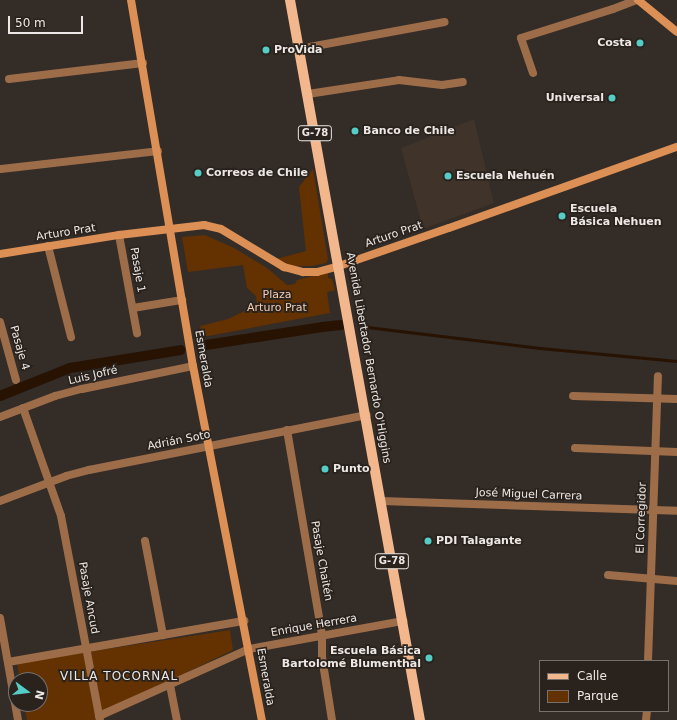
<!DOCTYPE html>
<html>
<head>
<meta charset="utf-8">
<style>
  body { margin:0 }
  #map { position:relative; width:677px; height:720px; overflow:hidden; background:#332c27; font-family:"DejaVu Sans",sans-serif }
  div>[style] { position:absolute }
  .built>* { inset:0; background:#40332a }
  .green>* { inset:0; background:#643201 }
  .stream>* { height:3px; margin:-1.5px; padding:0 1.5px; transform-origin:1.5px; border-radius:1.5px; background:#281202 }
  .canal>* { height:10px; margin:-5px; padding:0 5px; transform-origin:5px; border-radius:5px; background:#281202 }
  .street>* { height:8px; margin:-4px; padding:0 4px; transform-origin:4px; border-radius:4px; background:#9d6d4a }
  .secondary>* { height:8px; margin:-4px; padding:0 4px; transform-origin:4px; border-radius:4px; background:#dc9055 }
  .primary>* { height:10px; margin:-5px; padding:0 5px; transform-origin:5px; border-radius:5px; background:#f2b78c }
  .dots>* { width:11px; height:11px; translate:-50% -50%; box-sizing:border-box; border:2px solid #29221d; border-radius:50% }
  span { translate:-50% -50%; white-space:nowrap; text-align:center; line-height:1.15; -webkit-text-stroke:3.5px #29221d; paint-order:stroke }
  .shield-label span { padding:1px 3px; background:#29221d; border:1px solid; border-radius:3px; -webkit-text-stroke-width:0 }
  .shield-label { font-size:10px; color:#ede8e5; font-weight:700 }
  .poi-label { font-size:11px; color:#ede8e5; font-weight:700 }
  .right { translate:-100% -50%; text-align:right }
  .left { translate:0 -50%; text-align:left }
  .street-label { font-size:11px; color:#ede8e5 }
  .park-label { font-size:11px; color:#f5cdb2 }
  .neighbourhood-label { font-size:12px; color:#ede8e5; letter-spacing:1px }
  .legend { position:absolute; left:539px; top:660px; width:130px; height:52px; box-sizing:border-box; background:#29221d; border:1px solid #77716d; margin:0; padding:5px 7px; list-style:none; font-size:12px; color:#ede8e5 }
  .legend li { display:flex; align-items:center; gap:8px; height:20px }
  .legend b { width:20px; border:1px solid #77716d }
  .north { position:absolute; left:8px; top:672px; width:40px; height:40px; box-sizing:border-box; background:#29221d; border:1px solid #77716d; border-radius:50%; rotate:105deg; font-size:11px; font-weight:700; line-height:16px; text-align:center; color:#ede8e5 }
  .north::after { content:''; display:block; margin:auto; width:14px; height:18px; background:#55cdc6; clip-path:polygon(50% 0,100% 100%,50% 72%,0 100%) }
  .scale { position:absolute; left:8px; top:16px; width:75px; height:18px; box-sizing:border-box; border:2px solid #ede8e5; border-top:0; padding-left:5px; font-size:12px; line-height:14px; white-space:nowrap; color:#ede8e5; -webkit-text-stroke:3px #29221d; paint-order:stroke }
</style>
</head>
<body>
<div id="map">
  <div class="built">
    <div style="clip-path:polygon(474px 119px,494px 203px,423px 229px,401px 148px)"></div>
  </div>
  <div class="green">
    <div style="clip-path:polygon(313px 169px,328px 259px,326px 263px,312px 266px,292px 266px,276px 259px,306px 251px,299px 187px)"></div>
    <div style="clip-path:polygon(205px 235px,234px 248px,267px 268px,287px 285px,295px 284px,297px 280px,328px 272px,328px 278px,332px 279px,335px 290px,327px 292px,330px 313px,203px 337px,200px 326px,228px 319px,257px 305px,256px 296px,247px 288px,243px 265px,188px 272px,182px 237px)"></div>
    <div style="clip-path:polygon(230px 630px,233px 650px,96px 716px,96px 720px,27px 720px,24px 704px,40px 704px,40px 680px,20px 680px,17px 663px)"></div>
  </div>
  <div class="stream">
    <div style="left:367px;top:327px;width:174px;rotate:6.9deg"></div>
    <div style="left:540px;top:348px;width:138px;rotate:5.4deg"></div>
  </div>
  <div class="canal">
    <div style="left:206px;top:345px;width:117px;rotate:-8.8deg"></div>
    <div style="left:322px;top:327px;width:19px;rotate:-6deg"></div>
    <div style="left:0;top:396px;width:75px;rotate:-21.8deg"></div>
    <div style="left:70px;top:368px;width:112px;rotate:-9.2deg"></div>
  </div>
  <div class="street">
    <div style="left:299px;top:49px;width:148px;rotate:-10.5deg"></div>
    <div style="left:533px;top:73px;width:37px;rotate:-109deg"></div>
    <div style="left:521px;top:38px;width:96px;rotate:-17.5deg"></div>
    <div style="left:613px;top:9px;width:26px;rotate:-21deg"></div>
    <div style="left:9px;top:79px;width:135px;rotate:-6.8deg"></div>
    <div style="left:308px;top:94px;width:92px;rotate:-8.7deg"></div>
    <div style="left:399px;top:80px;width:43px;rotate:6.6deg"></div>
    <div style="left:442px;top:85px;width:21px;rotate:-8deg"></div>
    <div style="left:1px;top:169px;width:158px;rotate:-6.5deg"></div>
    <div style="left:119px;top:235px;width:100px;rotate:79.6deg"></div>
    <div style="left:48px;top:246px;width:94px;rotate:75.8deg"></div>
    <div style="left:133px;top:308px;width:50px;rotate:-9.3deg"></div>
    <div style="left:0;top:322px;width:60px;rotate:74.6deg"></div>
    <div style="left:573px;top:396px;width:104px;rotate:1.7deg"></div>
    <div style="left:23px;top:408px;width:114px;rotate:70.6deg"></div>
    <div style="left:61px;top:516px;width:208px;rotate:79.2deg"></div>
    <div style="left:0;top:417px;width:59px;rotate:-20.9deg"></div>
    <div style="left:55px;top:396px;width:28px;rotate:-15deg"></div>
    <div style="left:82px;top:389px;width:113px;rotate:-11.7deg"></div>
    <div style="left:287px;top:430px;width:208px;rotate:80.3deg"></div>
    <div style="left:322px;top:635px;width:22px;rotate:90deg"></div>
    <div style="left:322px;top:657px;width:64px;rotate:81deg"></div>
    <div style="left:575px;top:448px;width:102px;rotate:2.2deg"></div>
    <div style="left:0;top:501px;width:71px;rotate:-20.7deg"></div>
    <div style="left:66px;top:476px;width:24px;rotate:-15deg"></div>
    <div style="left:89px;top:470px;width:283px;rotate:-11.2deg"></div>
    <div style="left:381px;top:501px;width:296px;rotate:1.9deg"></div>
    <div style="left:145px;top:541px;width:96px;rotate:79.2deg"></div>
    <div style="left:608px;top:575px;width:69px;rotate:5deg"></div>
    <div style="left:0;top:618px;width:104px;rotate:80deg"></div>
    <div style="left:648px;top:661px;width:285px;rotate:-88deg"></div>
    <div style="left:8px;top:662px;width:240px;rotate:-9.9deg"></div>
    <div style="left:170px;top:685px;width:36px;rotate:79deg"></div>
    <div style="left:99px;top:716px;width:164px;rotate:-24.1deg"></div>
    <div style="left:249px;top:649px;width:157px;rotate:-10.3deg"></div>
    <div style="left:646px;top:720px;width:9px;rotate:-84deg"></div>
  </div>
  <div class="secondary">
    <div style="left:131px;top:0;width:371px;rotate:80.4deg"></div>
    <div style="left:193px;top:366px;width:361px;rotate:79deg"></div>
    <div style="left:638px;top:0;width:50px;rotate:39.4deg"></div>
    <div style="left:0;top:254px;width:121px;rotate:-9.1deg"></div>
    <div style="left:119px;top:235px;width:86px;rotate:-6.7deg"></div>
    <div style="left:204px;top:225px;width:17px;rotate:13deg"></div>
    <div style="left:221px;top:229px;width:74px;rotate:31.1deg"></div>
    <div style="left:284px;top:267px;width:20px;rotate:15deg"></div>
    <div style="left:303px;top:272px;width:14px"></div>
    <div style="left:317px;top:272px;width:23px;rotate:-15deg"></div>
    <div style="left:339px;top:266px;width:116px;rotate:-19.1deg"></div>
    <div style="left:449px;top:228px;width:242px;rotate:-19.6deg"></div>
  </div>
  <div class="primary">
    <div style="left:290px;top:0;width:732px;rotate:79.77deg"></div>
  </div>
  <div class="dots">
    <div style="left:640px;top:43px;background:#55cdc6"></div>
    <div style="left:266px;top:50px;background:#55cdc6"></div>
    <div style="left:612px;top:98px;background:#55cdc6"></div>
    <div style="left:355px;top:131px;background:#55cdc6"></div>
    <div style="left:198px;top:173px;background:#55cdc6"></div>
    <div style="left:448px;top:176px;background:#55cdc6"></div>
    <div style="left:562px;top:216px;background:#55cdc6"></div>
    <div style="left:325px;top:469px;background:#55cdc6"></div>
    <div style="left:428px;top:541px;background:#55cdc6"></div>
    <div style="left:429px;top:658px;background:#55cdc6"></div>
  </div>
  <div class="shield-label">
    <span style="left:315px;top:133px">G-78</span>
    <span style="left:392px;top:561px">G-78</span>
  </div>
  <div class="poi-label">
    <span class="right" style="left:632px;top:43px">Costa</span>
    <span class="left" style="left:274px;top:50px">ProVida</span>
    <span class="right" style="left:604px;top:98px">Universal</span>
    <span class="left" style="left:363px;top:131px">Banco de Chile</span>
    <span class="left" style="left:206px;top:173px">Correos de Chile</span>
    <span class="left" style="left:456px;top:176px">Escuela Nehuén</span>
    <span class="left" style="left:570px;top:216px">Escuela<br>Básica Nehuen</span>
    <span class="left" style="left:333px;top:469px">Punto</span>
    <span class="left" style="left:436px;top:541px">PDI Talagante</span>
    <span class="right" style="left:421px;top:658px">Escuela Básica<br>Bartolomé Blumenthal</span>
  </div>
  <div class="street-label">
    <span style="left:66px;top:233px;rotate:-9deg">Arturo Prat</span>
    <span style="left:394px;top:235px;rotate:-19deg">Arturo Prat</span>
    <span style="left:137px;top:270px;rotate:80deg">Pasaje 1</span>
    <span style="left:19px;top:348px;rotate:74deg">Pasaje 4</span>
    <span style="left:368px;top:358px;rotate:80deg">Avenida Libertador Bernardo O'Higgins</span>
    <span style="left:203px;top:359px;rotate:80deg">Esmeralda</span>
    <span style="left:93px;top:376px;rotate:-13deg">Luis Jofré</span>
    <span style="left:179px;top:441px;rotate:-11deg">Adrián Soto</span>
    <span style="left:529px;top:495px;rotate:2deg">José Miguel Carrera</span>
    <span style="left:642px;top:518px;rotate:-88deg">El Corregidor</span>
    <span style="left:321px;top:561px;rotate:80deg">Pasaje Chaitén</span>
    <span style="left:88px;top:598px;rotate:80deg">Pasaje Ancud</span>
    <span style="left:314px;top:626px;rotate:-10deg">Enrique Herrera</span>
    <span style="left:265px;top:677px;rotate:80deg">Esmeralda</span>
  </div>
  <div class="park-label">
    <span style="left:277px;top:302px">Plaza<br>Arturo Prat</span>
  </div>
  <div class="neighbourhood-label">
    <span style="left:119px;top:677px">VILLA TOCORNAL</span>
  </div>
  <ul class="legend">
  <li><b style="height:5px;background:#f2b78c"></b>Calle</li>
  <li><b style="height:11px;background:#643201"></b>Parque</li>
  </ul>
  <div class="north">N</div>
  <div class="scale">50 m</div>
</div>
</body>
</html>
